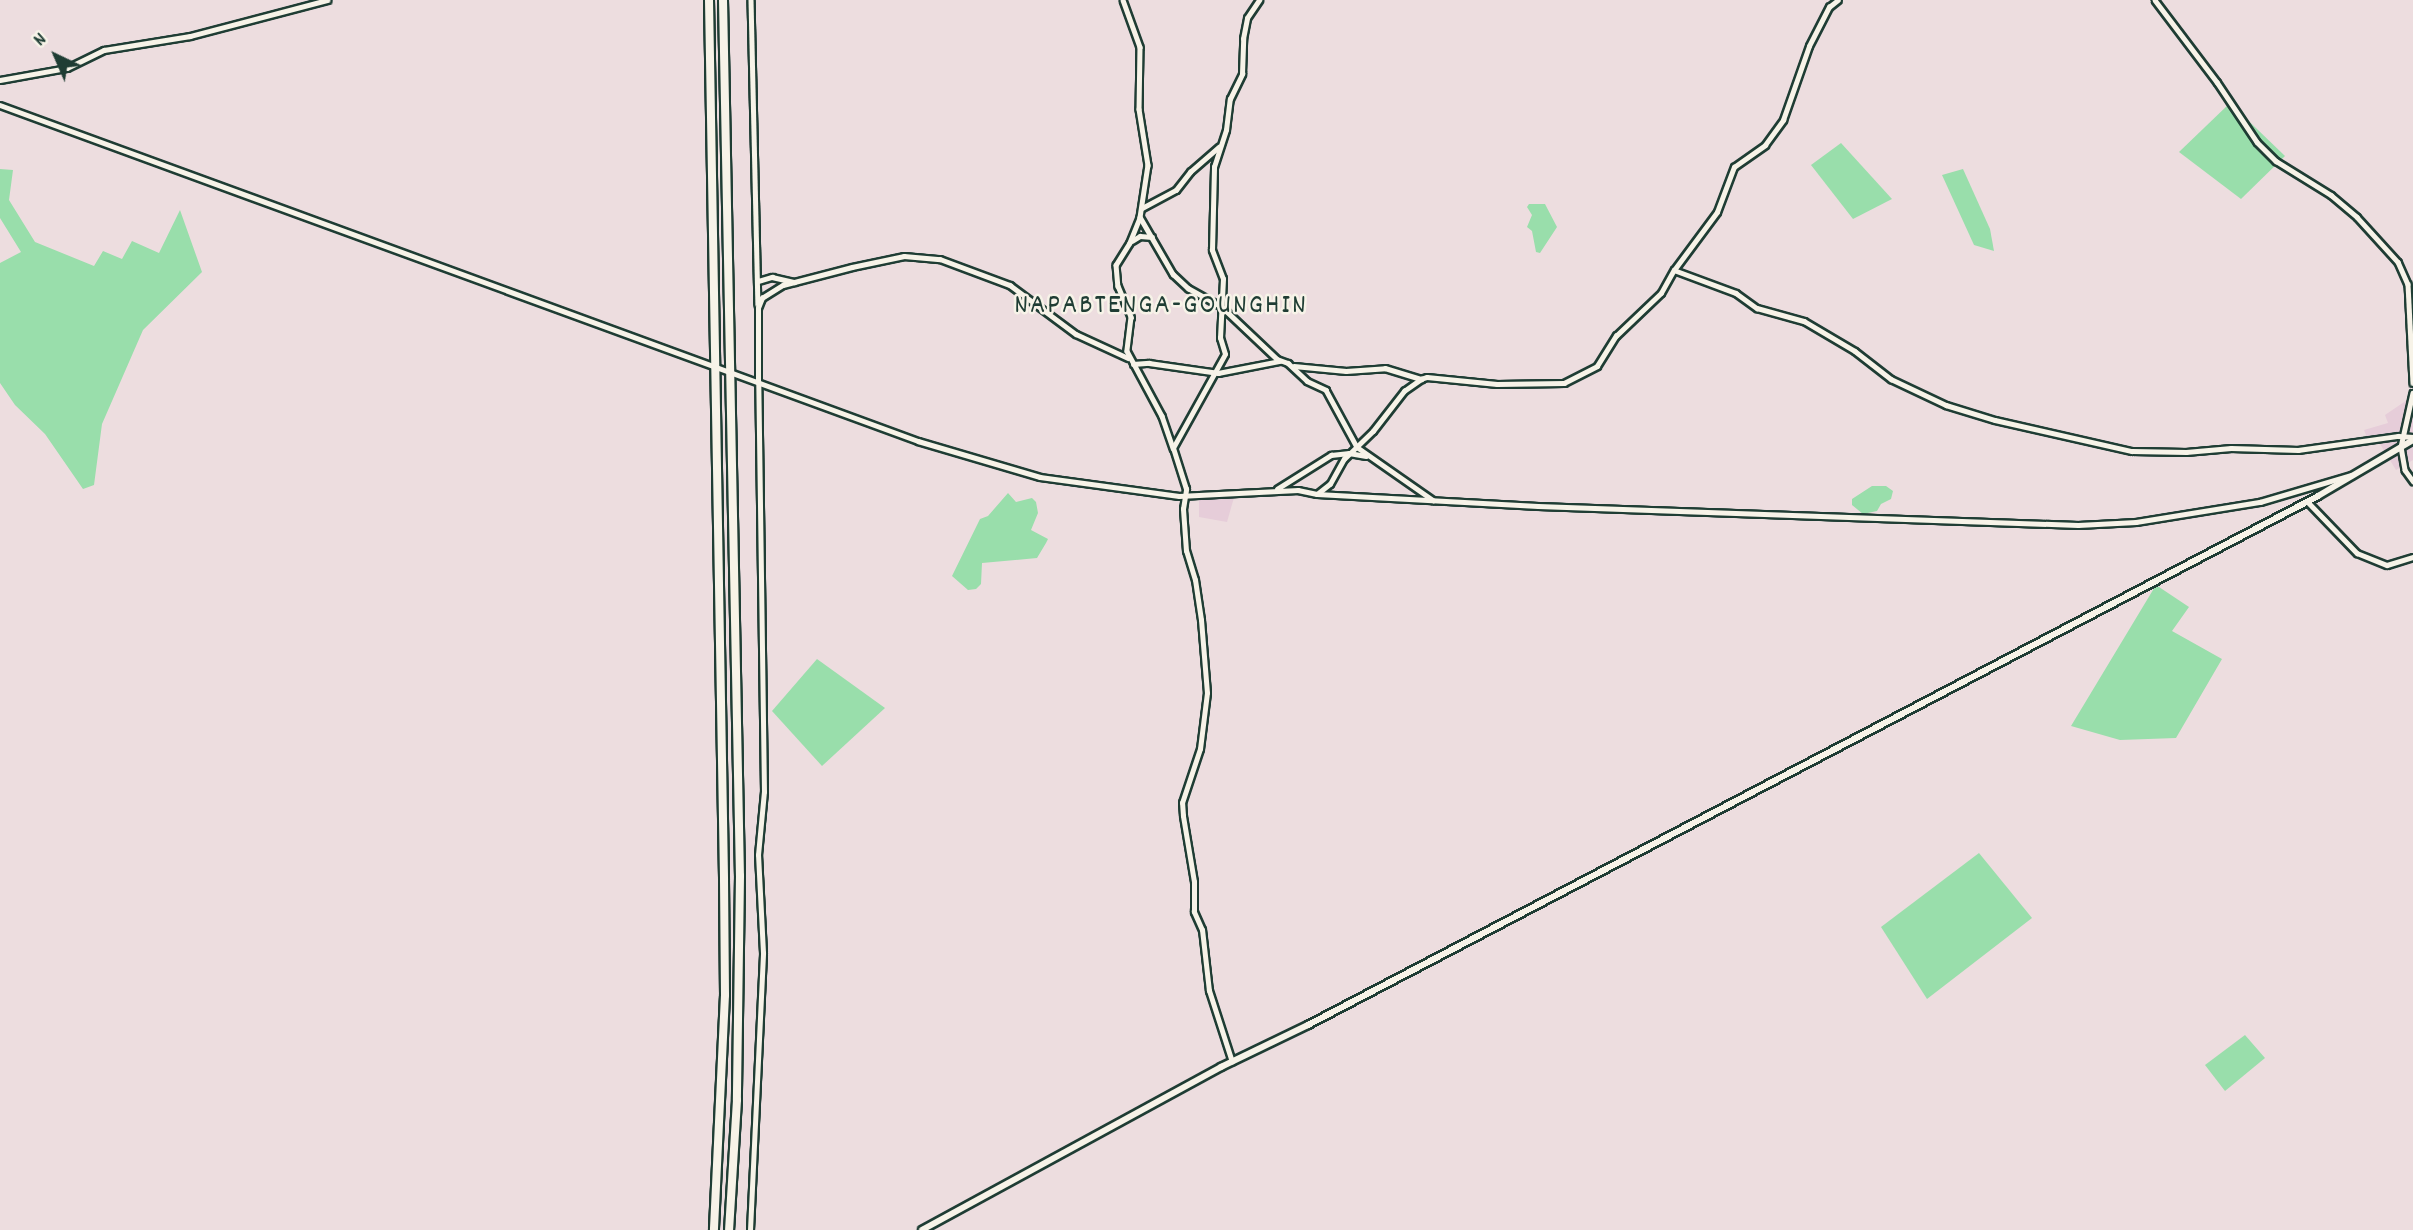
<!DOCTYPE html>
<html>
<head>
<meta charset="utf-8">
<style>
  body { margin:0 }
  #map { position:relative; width:2413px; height:1230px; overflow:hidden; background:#eddddf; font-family:Dekko,sans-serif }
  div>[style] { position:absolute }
  .built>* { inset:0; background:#e6cdd9 }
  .green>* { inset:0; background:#99deab }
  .roads { filter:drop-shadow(2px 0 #1f3d34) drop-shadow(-2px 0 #1f3d34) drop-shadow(0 2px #1f3d34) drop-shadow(0 -2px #1f3d34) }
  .minor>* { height:4.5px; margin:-2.25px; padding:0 2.25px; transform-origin:2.25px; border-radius:2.25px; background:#f7f3e8 }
  .tertiary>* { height:6px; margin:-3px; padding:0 3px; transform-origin:3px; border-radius:3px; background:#f7f3e8 }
  .trunk>* { height:8px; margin:-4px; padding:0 4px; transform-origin:4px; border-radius:4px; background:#f7f3e8 }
  span { translate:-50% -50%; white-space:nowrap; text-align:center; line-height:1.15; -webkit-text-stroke:5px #f7f3e8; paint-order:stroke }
  .quarter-label { font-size:28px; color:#1f3d34; letter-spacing:2px }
  .north { position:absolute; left:21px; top:21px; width:70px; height:70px; -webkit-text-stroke:5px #f7f3e8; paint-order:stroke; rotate:316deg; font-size:19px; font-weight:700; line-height:28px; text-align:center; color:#1f3d34 }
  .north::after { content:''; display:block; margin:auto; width:24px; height:32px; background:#1f3d34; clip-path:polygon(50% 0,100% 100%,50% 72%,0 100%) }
</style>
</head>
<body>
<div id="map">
  <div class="built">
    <div style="clip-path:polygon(2413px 396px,2413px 460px,2396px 470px,2377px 439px,2368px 440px,2364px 430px,2388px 423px,2385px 415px)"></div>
    <div style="clip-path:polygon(1235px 494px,1227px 522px,1199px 517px,1199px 495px)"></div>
  </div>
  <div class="green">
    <div style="clip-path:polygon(2230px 103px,2285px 156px,2241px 199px,2179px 152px)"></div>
    <div style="clip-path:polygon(1841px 143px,1892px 199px,1853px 219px,1811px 165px)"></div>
    <div style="clip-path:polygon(0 169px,13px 170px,9px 200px,35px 242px,94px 266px,103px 251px,122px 259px,132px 241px,159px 253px,180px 210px,202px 272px,143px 330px,102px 424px,94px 485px,83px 489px,45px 434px,15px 405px,0 383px,0 263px,21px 252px,0 218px)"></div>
    <div style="clip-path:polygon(1963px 169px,1990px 229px,1994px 251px,1974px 245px,1942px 175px)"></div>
    <div style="clip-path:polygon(1529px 204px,1545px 204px,1557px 227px,1540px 253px,1536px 252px,1532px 231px,1527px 227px,1532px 215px,1527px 207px)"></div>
    <div style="clip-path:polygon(1872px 486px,1886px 486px,1893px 491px,1891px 499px,1881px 504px,1877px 511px,1863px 514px,1852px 505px,1852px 499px)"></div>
    <div style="clip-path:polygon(1008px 493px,1016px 502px,1032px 498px,1036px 502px,1038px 513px,1031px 530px,1048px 539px,1046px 543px,1037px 558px,982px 563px,981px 584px,976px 589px,968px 590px,952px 576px,980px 519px,988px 516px)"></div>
    <div style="clip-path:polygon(2156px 585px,2189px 607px,2172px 631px,2222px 659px,2176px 738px,2120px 740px,2071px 726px)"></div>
    <div style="clip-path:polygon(817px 659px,885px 708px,822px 766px,772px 711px)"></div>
    <div style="clip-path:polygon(1979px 853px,2032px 918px,1927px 999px,1881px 927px)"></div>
    <div style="clip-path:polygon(2245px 1035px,2265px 1058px,2225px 1091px,2205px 1065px)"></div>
  </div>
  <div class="roads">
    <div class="minor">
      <div style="left:751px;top:0;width:304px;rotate:88.7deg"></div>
      <div style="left:1123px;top:0;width:50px;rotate:70.1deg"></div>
      <div style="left:1140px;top:47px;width:62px;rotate:90.9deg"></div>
      <div style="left:1139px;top:109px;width:57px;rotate:80.9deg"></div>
      <div style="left:1148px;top:165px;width:53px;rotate:98.7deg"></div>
      <div style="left:1140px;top:217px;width:66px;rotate:59.9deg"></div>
      <div style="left:1173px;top:274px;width:21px;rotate:43deg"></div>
      <div style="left:1188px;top:288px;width:38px;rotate:29deg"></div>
      <div style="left:1221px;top:306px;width:77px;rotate:43.4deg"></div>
      <div style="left:1277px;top:359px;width:12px;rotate:20deg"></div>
      <div style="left:1288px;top:363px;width:26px;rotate:43deg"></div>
      <div style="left:1307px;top:381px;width:21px;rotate:25deg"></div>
      <div style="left:1326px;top:390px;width:65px;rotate:61.5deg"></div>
      <div style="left:1357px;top:447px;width:93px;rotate:34.9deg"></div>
      <div style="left:2155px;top:0;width:103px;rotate:52.9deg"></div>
      <div style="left:2217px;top:82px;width:72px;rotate:56.3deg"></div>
      <div style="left:2257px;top:142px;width:27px;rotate:45deg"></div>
      <div style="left:2276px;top:161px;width:65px;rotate:31.7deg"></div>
      <div style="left:2331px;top:195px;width:34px;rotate:40deg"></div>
      <div style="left:2357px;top:217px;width:61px;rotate:47.7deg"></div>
      <div style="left:2398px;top:262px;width:24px;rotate:66deg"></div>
      <div style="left:2408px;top:284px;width:99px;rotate:87.1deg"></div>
      <div style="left:0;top:80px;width:68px;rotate:-10.2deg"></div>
      <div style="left:67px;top:68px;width:41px;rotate:-25.9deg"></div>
      <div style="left:104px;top:50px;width:87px;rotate:-9.2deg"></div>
      <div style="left:190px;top:36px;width:142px;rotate:-14.7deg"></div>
      <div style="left:0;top:105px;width:978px;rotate:20.1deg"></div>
      <div style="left:918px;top:441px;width:127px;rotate:16.4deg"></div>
      <div style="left:1040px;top:477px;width:140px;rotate:7.8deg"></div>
      <div style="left:1179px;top:496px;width:119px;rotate:-2.9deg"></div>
      <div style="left:1298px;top:490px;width:19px;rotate:12deg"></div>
      <div style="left:1317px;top:494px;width:221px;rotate:3.1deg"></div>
      <div style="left:1538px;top:506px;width:540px;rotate:2.02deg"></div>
      <div style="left:2078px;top:525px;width:58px;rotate:-3deg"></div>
      <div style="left:2136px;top:522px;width:126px;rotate:-9.2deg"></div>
      <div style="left:2260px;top:502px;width:95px;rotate:-16.5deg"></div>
      <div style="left:1142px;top:208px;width:38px;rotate:-28deg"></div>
      <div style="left:1176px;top:190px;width:23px;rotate:-52deg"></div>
      <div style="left:1190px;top:172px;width:38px;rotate:-41deg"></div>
      <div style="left:1140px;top:218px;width:27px;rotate:112deg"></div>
      <div style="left:1130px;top:243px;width:26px;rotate:122deg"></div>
      <div style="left:1116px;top:265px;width:21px;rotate:85deg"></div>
      <div style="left:1118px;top:286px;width:34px;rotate:67deg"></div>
      <div style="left:1131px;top:317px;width:34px;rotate:97deg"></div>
      <div style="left:1127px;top:351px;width:74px;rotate:61.7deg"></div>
      <div style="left:1162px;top:416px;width:34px;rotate:71deg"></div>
      <div style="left:1132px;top:241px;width:9px;rotate:-32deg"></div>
      <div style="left:1140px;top:236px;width:12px;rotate:5deg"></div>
      <div style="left:1674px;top:270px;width:66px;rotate:20.4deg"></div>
      <div style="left:1736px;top:293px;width:26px;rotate:36deg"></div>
      <div style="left:1757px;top:308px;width:49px;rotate:15.5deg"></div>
      <div style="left:1804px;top:321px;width:59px;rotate:30.5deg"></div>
      <div style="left:1855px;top:351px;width:46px;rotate:37.9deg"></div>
      <div style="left:1891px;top:379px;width:61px;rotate:25.3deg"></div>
      <div style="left:1946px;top:405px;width:51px;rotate:17deg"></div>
      <div style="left:1995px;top:420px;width:140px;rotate:12.8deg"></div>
      <div style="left:2132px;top:451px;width:54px;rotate:1.1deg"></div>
      <div style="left:2186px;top:452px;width:45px;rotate:-5.1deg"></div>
      <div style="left:2231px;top:448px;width:67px;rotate:1.7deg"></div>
      <div style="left:2298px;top:450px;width:101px;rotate:-8deg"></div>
      <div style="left:2398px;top:436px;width:15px;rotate:4deg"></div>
      <div style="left:758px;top:281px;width:15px;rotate:-16deg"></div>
      <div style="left:772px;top:277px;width:23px;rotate:13deg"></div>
      <div style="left:1133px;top:364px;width:16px;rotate:-4deg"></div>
      <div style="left:1149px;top:363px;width:70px;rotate:8.2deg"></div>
      <div style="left:1218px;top:373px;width:63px;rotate:-11deg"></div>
      <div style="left:1294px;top:366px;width:52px;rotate:5.5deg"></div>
      <div style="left:1346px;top:371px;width:39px;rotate:-4deg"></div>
      <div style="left:1385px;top:368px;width:38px;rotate:17deg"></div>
      <div style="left:2413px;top:393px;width:55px;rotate:102.5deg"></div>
      <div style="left:2401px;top:447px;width:23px;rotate:80deg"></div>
      <div style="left:2405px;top:470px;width:14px;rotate:54deg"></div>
      <div style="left:1277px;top:489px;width:64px;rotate:-32.2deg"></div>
      <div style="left:1331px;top:455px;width:18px;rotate:-6deg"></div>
      <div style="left:1349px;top:453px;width:17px;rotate:10deg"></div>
      <div style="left:1317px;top:494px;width:16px;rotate:-38deg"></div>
      <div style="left:1330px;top:484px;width:29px;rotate:-61deg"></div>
      <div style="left:1344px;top:459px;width:40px;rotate:-44deg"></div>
      <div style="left:1373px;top:431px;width:51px;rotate:-52.2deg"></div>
      <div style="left:1404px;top:391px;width:21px;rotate:-35deg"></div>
      <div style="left:1421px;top:379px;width:6px;rotate:-18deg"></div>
      <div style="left:1427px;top:377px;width:70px;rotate:5.7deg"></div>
      <div style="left:1497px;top:384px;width:67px;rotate:-0.9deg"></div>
      <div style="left:1564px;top:383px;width:37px;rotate:-27deg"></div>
      <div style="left:1597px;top:366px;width:36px;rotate:-58deg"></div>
      <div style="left:1616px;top:336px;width:62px;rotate:-43.7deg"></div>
      <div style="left:1661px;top:293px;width:26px;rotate:-61deg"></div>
      <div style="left:1674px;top:270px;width:72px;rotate:-53.4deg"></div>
      <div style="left:1717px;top:212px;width:48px;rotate:-69.3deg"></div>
      <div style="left:1734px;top:167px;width:38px;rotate:-35deg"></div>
      <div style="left:1765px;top:145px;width:31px;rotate:-54deg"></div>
      <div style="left:1783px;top:120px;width:78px;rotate:-70.6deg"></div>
      <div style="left:1809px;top:46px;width:44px;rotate:-62.9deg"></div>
      <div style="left:1829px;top:7px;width:11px;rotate:-38deg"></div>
      <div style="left:2308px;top:502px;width:71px;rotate:46.1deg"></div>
      <div style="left:2357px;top:553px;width:32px;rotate:22deg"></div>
      <div style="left:2387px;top:565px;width:27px;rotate:-17deg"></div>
      <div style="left:1232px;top:1062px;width:75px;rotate:-107.9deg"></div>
      <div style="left:1209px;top:991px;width:61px;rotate:-96.5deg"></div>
      <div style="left:1202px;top:930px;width:20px;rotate:-114deg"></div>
      <div style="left:1194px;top:912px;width:30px;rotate:-90deg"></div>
      <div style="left:1194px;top:882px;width:67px;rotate:-99.5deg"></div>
      <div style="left:1183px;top:816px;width:13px;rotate:-94deg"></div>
      <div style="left:1182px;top:803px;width:57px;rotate:-71.6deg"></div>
      <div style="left:1200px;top:749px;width:56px;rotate:-82.9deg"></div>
      <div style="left:1207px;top:693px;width:73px;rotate:-94.7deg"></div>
      <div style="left:1201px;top:620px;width:40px;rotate:-98.5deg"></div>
      <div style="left:1195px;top:580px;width:30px;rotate:-107deg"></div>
      <div style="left:1186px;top:551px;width:42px;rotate:-94.1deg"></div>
      <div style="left:1183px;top:509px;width:20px;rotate:-81deg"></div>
      <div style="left:1186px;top:489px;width:43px;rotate:-107.6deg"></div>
      <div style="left:1173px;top:448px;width:107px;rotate:-61deg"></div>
      <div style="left:1225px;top:354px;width:17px;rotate:-107deg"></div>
      <div style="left:1220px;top:338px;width:59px;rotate:-87.1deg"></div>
      <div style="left:1223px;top:279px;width:31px;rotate:-111deg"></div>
      <div style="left:1212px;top:250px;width:83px;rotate:-88.6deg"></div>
      <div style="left:1214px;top:167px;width:39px;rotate:-72deg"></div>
      <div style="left:1226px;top:130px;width:31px;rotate:-83deg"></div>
      <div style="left:1230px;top:99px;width:28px;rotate:-64deg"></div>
      <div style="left:1242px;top:74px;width:35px;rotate:-88deg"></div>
      <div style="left:1243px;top:39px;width:21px;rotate:-79deg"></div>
      <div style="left:1247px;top:18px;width:22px;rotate:-56deg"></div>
      <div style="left:750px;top:1230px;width:277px;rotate:-87.3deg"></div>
      <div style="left:763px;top:953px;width:98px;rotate:-92.9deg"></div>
      <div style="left:758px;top:855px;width:63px;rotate:-84.6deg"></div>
      <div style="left:764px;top:792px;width:410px;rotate:-90.8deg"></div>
      <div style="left:758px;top:382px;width:74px;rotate:-90deg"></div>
      <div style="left:758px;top:308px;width:11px;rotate:-68deg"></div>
      <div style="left:762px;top:298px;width:25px;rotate:-32deg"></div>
      <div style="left:783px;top:285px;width:71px;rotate:-14.6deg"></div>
      <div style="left:852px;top:267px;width:53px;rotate:-11.9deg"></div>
      <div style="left:904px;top:256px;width:36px;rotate:5deg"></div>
      <div style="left:940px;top:259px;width:75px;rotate:20.4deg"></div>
      <div style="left:1010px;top:285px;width:82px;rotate:36.6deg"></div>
      <div style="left:1076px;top:334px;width:57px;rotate:24.8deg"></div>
    </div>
    <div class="tertiary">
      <div style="left:922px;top:1230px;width:341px;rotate:-28.6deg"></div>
      <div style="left:1221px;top:1067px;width:97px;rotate:-25.8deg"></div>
      <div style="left:1308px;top:1025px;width:1140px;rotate:-27.64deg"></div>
      <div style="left:2318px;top:496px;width:110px;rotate:-30.5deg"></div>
    </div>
    <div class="trunk">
      <div style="left:709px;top:0;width:880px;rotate:89.02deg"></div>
      <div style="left:724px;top:880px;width:115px;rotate:89.5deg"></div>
      <div style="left:725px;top:995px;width:235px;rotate:92.7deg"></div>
      <div style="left:723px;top:0;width:876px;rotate:88.89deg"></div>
      <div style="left:740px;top:876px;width:224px;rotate:90.8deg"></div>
      <div style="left:737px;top:1100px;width:130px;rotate:93.5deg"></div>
    </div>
  </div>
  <div class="quarter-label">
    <span style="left:1161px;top:307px">NAPABTENGA-GOUNGHIN</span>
  </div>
  <div class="north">N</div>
</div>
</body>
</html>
